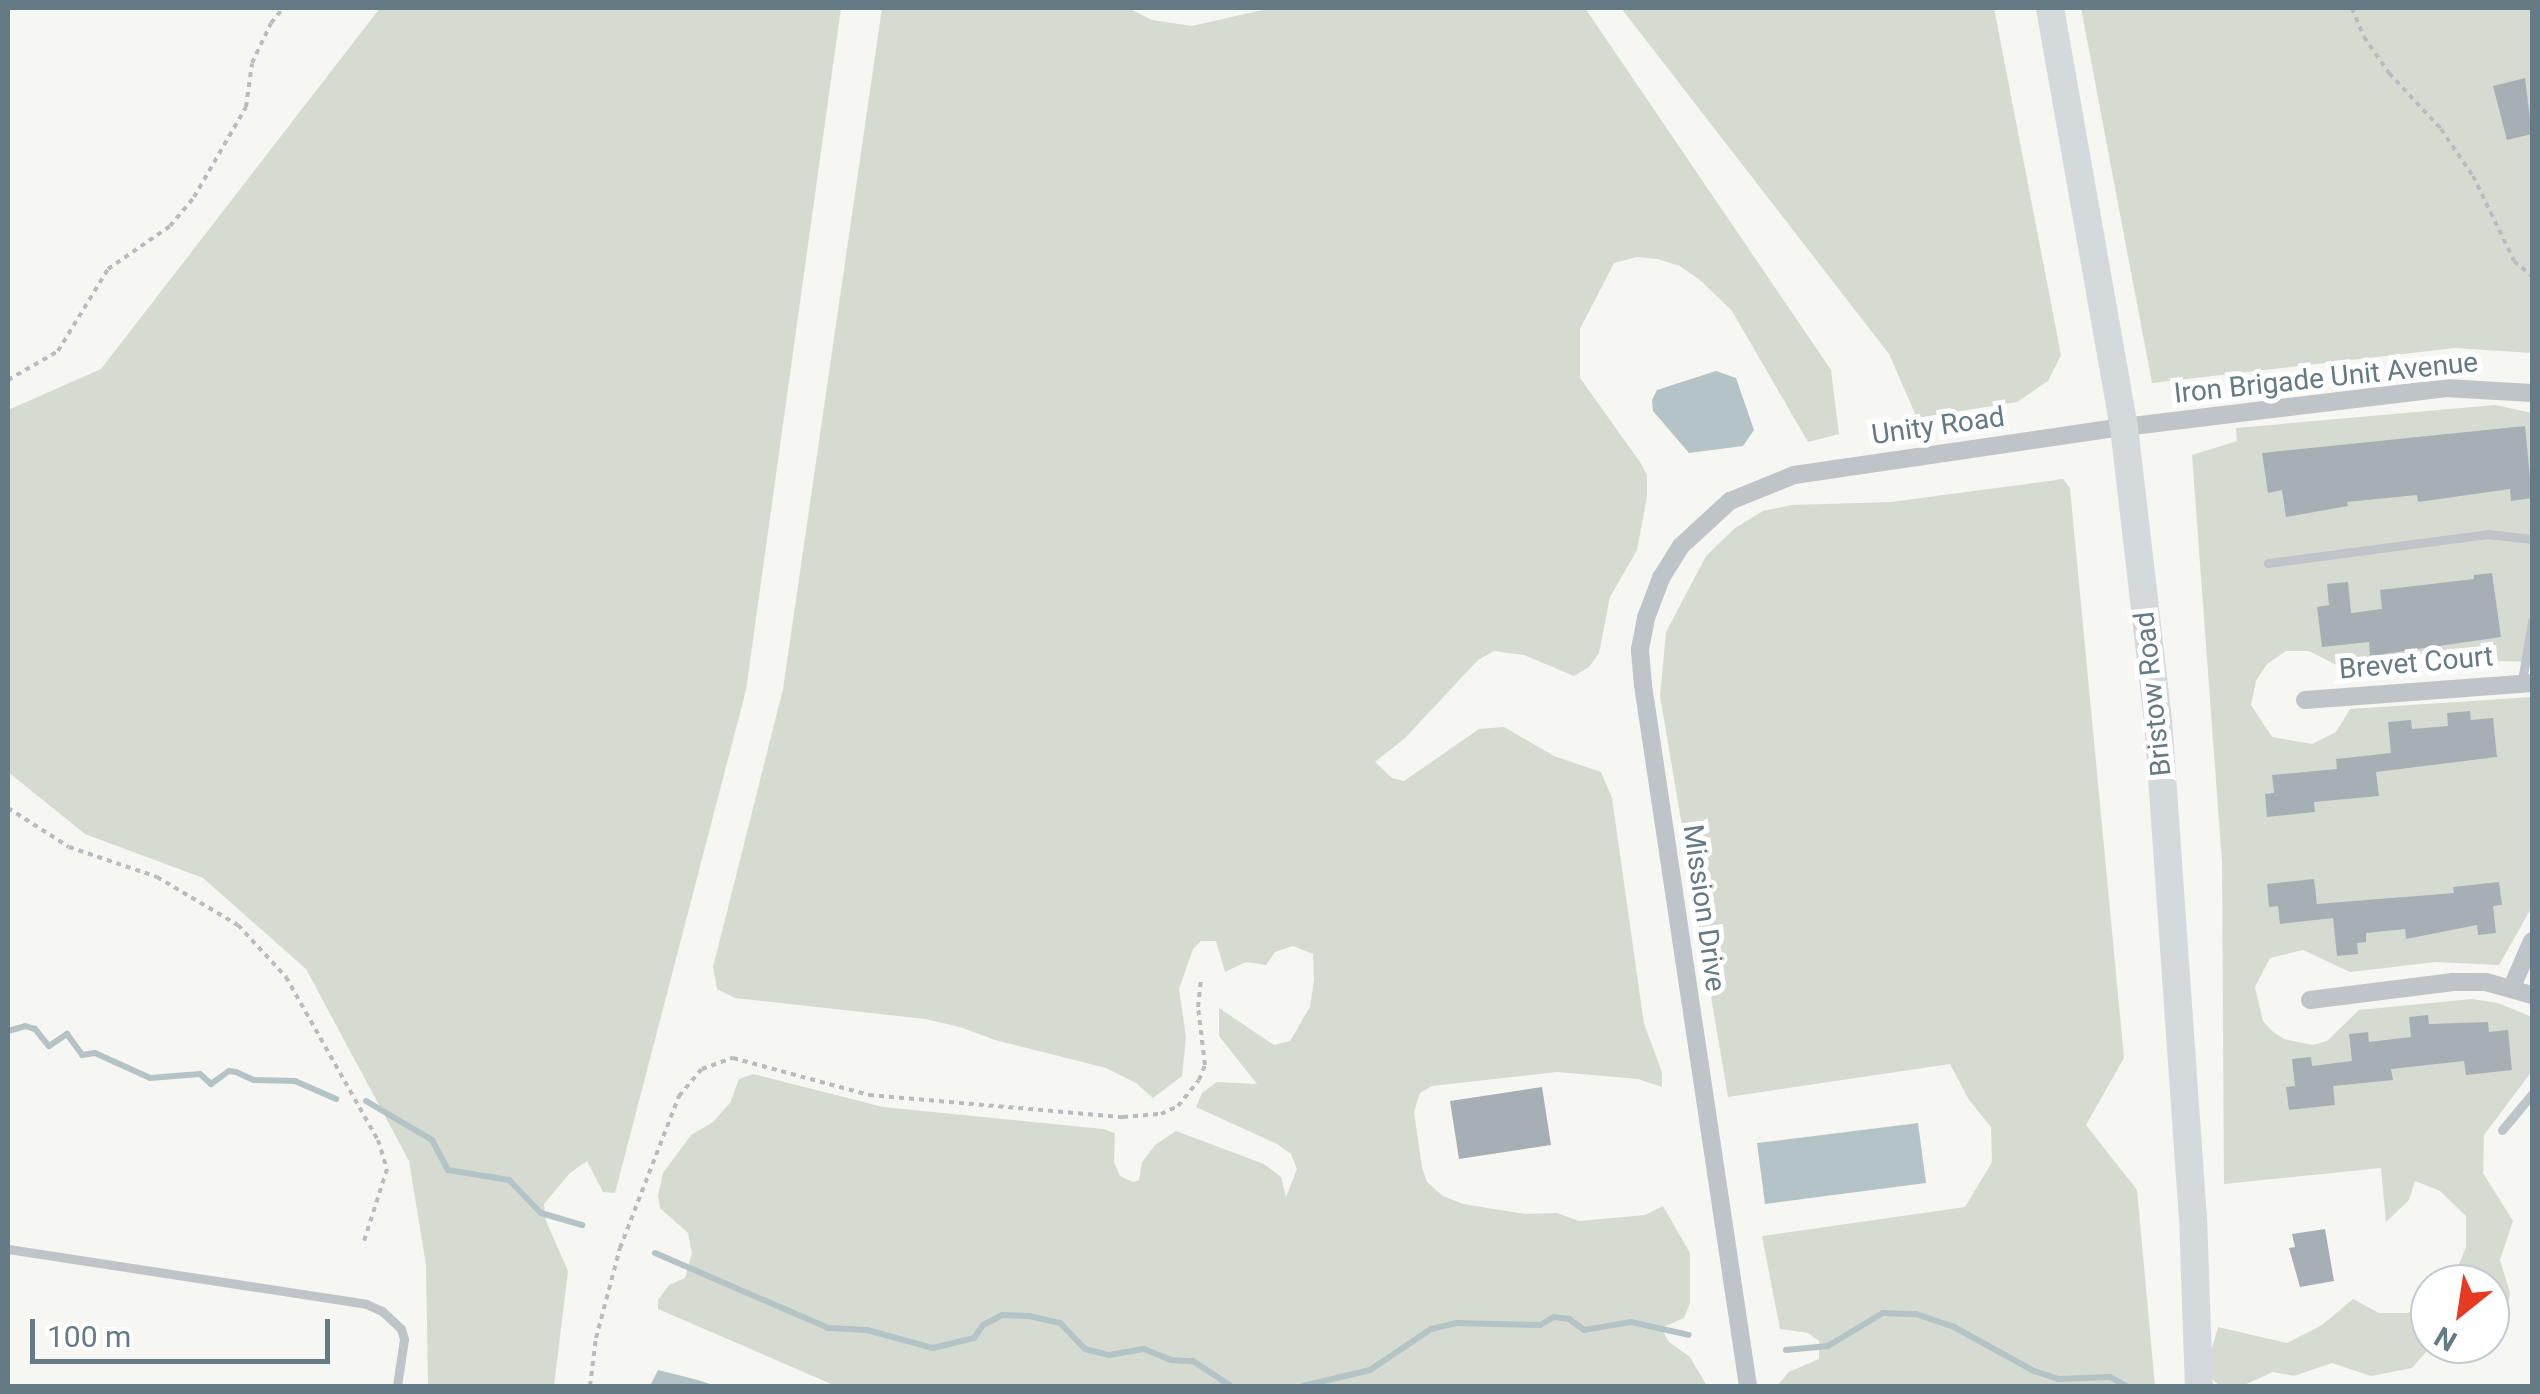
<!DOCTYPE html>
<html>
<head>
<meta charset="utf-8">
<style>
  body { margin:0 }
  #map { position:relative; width:2540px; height:1394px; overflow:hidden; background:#f6f6f2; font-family:Roboto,sans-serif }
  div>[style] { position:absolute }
  .green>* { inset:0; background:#d6dbd1 }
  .water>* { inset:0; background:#b4c4c6 }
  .stream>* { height:6px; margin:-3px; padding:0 3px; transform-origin:3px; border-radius:3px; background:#b4c4c6 }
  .building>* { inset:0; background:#a6b0b4 }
  .path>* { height:4px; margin-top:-2px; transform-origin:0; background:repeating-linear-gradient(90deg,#b8bcbe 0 5px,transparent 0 10px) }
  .lane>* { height:9px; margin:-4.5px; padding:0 4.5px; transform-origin:4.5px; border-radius:4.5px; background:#bec4c7 }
  .street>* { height:18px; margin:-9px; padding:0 9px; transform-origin:9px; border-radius:9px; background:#bec4c7 }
  .primary>* { height:28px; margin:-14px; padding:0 14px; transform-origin:14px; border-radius:14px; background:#d4d9dc }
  span { translate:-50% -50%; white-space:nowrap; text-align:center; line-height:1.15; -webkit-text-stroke:10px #fff; paint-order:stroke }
  .street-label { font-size:28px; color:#647a84 }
  .frame { position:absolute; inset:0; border:10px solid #647a84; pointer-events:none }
  .north { position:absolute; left:2410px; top:1264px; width:100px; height:100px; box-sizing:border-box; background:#fff; border:2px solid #c1cace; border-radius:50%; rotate:210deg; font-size:28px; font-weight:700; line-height:40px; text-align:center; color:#647a84 }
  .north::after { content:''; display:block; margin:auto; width:35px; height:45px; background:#e63a22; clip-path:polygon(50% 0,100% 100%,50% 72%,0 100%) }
  .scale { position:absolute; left:30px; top:1319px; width:300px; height:45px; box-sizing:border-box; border:5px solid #647a84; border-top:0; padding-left:12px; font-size:30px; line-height:35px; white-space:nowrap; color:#647a84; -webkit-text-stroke:8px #fff; paint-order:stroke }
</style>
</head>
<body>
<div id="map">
  <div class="green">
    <div style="clip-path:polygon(380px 8px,841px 8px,746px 690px,615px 1193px,603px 1192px,587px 1161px,570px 1173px,544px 1204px,546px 1221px,568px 1271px,554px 1386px,428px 1386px,426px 1265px,409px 1161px,306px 969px,203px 878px,85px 834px,8px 772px,8px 410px,101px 369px)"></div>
    <div style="clip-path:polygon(882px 8px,1128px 8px,1152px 20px,1192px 26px,1271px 8px,1585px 8px,1831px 370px,1839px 434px,1808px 442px,1732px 311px,1700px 280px,1680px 266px,1658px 259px,1637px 257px,1614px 263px,1580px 329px,1580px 378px,1640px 462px,1647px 475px,1647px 496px,1637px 550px,1610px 597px,1599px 653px,1589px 667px,1574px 676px,1524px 655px,1494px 651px,1478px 660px,1405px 738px,1375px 762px,1392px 778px,1404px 781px,1479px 729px,1504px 727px,1554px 756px,1601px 772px,1612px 798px,1644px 1024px,1662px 1072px,1662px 1087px,1638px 1079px,1557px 1072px,1432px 1086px,1420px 1093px,1414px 1112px,1422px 1167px,1427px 1182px,1443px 1196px,1463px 1204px,1525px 1214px,1557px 1213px,1579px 1221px,1645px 1215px,1663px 1206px,1690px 1253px,1690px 1303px,1684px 1318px,1661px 1328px,1669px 1342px,1690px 1357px,1707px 1386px,836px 1386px,658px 1309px,658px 1300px,669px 1285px,685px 1278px,692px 1253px,688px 1233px,660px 1208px,658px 1196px,663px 1173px,691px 1135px,713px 1122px,730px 1103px,739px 1079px,753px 1074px,883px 1107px,1103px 1129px,1115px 1133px,1114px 1162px,1120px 1176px,1133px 1182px,1139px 1180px,1142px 1162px,1155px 1145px,1176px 1131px,1264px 1164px,1281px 1177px,1286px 1197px,1297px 1169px,1291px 1154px,1277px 1144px,1196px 1107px,1202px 1093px,1217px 1082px,1257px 1084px,1219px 1036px,1219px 1008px,1274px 1045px,1290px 1041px,1310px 1007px,1314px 980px,1313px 954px,1293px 946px,1275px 952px,1266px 965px,1246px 962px,1225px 972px,1216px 941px,1201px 941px,1193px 949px,1179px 989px,1186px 1037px,1182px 1076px,1153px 1098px,1136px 1083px,1106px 1068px,995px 1040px,960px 1027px,925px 1019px,735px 998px,717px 989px,713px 967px,783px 689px)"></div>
    <div style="clip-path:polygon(1621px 8px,1994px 8px,2061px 355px,2048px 381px,2017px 402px,1917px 418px,1889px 354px)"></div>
    <div style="clip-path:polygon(2081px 8px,2532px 8px,2532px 353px,2455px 348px,2152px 383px)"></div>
    <div style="clip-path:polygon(2495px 405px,2532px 413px,2532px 662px,2498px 661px,2354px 674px,2309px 651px,2286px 651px,2267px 664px,2256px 681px,2251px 705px,2272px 737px,2312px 744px,2336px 732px,2350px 709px,2532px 697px,2532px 907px,2499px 965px,2436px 962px,2350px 972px,2303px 950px,2270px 958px,2255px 987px,2263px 1021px,2272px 1031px,2284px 1039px,2313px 1045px,2327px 1041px,2359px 1010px,2472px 999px,2498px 1003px,2532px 1017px,2532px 1071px,2484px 1135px,2483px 1173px,2513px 1221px,2500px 1260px,2510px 1293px,2504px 1334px,2469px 1362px,2441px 1360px,2432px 1345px,2412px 1368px,2371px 1376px,2332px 1363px,2294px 1376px,2273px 1372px,2242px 1386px,2220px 1386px,2205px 1373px,2218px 1327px,2287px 1343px,2322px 1325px,2353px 1299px,2379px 1313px,2408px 1313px,2430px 1298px,2430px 1344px,2490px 1344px,2490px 1284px,2451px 1284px,2466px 1247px,2466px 1216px,2440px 1191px,2415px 1181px,2409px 1200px,2386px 1222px,2381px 1168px,2224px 1184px,2222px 862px,2192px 455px,2237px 441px,2236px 428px)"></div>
    <div style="clip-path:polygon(2063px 479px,2070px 488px,2124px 1058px,2086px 1125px,2137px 1190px,2155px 1386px,1777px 1386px,1789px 1372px,1819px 1359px,1819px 1341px,1808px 1333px,1780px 1329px,1762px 1236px,1965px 1207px,1992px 1162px,1991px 1127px,1969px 1100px,1950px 1064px,1728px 1097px,1660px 696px,1666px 632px,1706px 556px,1735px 528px,1763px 511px,1792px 505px,1891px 502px)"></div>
  </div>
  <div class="water">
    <div style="clip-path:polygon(1716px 371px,1736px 378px,1754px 430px,1743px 446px,1689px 453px,1653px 411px,1652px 400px,1657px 390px)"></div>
    <div style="clip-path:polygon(1918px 1123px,1926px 1183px,1765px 1204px,1757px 1143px)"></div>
    <div style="clip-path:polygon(658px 1370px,698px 1380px,716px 1386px,650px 1386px)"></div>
  </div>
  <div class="stream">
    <div style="left:8px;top:1031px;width:18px;rotate:-16deg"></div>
    <div style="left:25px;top:1026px;width:10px;rotate:17deg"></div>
    <div style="left:35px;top:1029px;width:22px;rotate:51deg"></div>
    <div style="left:49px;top:1046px;width:22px;rotate:-34deg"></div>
    <div style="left:67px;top:1034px;width:26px;rotate:54deg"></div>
    <div style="left:82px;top:1055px;width:13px;rotate:-9deg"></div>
    <div style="left:95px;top:1053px;width:60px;rotate:24.4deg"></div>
    <div style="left:150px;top:1078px;width:50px;rotate:-4.6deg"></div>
    <div style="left:200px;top:1074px;width:15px;rotate:42deg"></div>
    <div style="left:211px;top:1084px;width:22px;rotate:-36deg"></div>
    <div style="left:229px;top:1071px;width:7px;rotate:8deg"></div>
    <div style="left:236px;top:1072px;width:20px;rotate:24deg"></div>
    <div style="left:254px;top:1080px;width:41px;rotate:1.4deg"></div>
    <div style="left:295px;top:1081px;width:45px;rotate:23.7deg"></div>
    <div style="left:366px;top:1101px;width:77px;rotate:30.6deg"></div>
    <div style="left:432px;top:1140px;width:34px;rotate:62deg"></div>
    <div style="left:448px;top:1170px;width:62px;rotate:9.3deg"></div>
    <div style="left:509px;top:1180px;width:46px;rotate:45.9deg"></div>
    <div style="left:541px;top:1213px;width:43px;rotate:16.3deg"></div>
    <div style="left:655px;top:1253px;width:189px;rotate:23.4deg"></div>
    <div style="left:828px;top:1328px;width:39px;rotate:3deg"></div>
    <div style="left:867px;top:1330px;width:68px;rotate:15.3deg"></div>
    <div style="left:933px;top:1348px;width:42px;rotate:-13.7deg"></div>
    <div style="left:974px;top:1338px;width:16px;rotate:-55deg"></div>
    <div style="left:983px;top:1325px;width:22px;rotate:-27deg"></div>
    <div style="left:1003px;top:1315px;width:26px;rotate:2deg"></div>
    <div style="left:1029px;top:1316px;width:32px;rotate:13deg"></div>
    <div style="left:1060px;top:1323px;width:36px;rotate:46deg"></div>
    <div style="left:1085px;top:1349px;width:25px;rotate:14deg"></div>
    <div style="left:1109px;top:1355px;width:36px;rotate:-10deg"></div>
    <div style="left:1144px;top:1349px;width:29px;rotate:22deg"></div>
    <div style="left:1171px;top:1360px;width:22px;rotate:3deg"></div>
    <div style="left:1193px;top:1361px;width:45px;rotate:33.3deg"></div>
    <div style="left:1786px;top:1350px;width:42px;rotate:-5.4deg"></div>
    <div style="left:1828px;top:1346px;width:64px;rotate:-31deg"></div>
    <div style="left:1883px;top:1313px;width:33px;rotate:2deg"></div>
    <div style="left:1916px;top:1314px;width:40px;rotate:18.9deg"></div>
    <div style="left:1954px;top:1327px;width:91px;rotate:28.8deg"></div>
    <div style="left:2034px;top:1371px;width:26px;rotate:18deg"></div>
    <div style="left:2059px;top:1379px;width:51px;rotate:-2.2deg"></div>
    <div style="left:2110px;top:1377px;width:18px;rotate:29deg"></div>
    <div style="left:1303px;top:1386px;width:69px;rotate:-13.4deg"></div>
    <div style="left:1370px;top:1370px;width:73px;rotate:-33.9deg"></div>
    <div style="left:1431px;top:1329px;width:26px;rotate:-13deg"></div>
    <div style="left:1456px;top:1323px;width:84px;rotate:1.4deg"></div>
    <div style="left:1540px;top:1325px;width:16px;rotate:-30deg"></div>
    <div style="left:1554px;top:1317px;width:15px;rotate:8deg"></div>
    <div style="left:1569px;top:1319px;width:19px;rotate:36deg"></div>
    <div style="left:1584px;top:1330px;width:48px;rotate:-9.7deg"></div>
    <div style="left:1631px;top:1322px;width:59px;rotate:12.6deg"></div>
  </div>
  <div class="building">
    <div style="clip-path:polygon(2525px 78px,2532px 134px,2507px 140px,2493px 86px)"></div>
    <div style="clip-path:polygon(2525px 426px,2532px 498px,2511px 501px,2510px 489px,2418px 502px,2417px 495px,2347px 502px,2348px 506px,2286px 517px,2282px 490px,2268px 493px,2262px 453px)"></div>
    <div style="clip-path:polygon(2492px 573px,2501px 637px,2370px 656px,2369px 642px,2322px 647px,2317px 607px,2329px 605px,2327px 584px,2348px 582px,2351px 613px,2382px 609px,2380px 590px,2474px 579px,2474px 575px)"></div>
    <div style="clip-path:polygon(2470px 711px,2471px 720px,2493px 718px,2497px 757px,2376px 772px,2379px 796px,2314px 802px,2315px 812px,2267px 817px,2265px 794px,2274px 793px,2272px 775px,2337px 769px,2336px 759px,2391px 753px,2388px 722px,2411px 720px,2412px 729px,2448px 726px,2447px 713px)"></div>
    <div style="clip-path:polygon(2314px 879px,2317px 904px,2454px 893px,2453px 887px,2499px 882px,2502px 905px,2493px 906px,2496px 933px,2478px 935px,2477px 925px,2406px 939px,2405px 929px,2366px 933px,2366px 942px,2357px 943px,2358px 954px,2337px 956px,2333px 918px,2280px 924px,2278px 906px,2269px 907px,2267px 884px)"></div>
    <div style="clip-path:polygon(2428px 1015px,2429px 1024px,2488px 1022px,2489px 1032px,2508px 1030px,2512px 1070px,2466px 1075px,2464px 1061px,2391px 1069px,2393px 1080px,2333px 1086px,2335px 1105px,2289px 1110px,2286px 1087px,2295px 1086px,2292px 1059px,2311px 1057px,2312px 1066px,2352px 1061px,2349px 1034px,2368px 1032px,2369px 1042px,2411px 1037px,2409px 1017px)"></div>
    <div style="clip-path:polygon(1542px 1087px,1551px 1145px,1459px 1159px,1450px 1101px)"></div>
    <div style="clip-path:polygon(2325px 1229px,2334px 1281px,2300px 1287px,2289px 1248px,2295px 1247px,2292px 1234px)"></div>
  </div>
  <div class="path">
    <div style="left:2352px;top:8px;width:31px;rotate:68deg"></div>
    <div style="left:2364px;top:37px;width:44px;rotate:55.2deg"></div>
    <div style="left:2389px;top:73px;width:76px;rotate:47.1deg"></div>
    <div style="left:2441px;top:129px;width:57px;rotate:55.8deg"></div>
    <div style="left:2473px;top:176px;width:94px;rotate:64.2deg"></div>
    <div style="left:2514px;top:261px;width:23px;rotate:40deg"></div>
    <div style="left:8px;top:380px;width:58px;rotate:-30.1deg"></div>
    <div style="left:58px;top:351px;width:96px;rotate:-58.6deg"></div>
    <div style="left:108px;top:269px;width:75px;rotate:-34.7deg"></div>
    <div style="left:170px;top:226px;width:38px;rotate:-50deg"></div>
    <div style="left:194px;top:197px;width:104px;rotate:-60deg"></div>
    <div style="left:246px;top:107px;width:44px;rotate:-82.2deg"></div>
    <div style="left:252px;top:63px;width:44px;rotate:-64.6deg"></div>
    <div style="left:271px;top:23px;width:19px;rotate:-51deg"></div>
    <div style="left:8px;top:808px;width:72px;rotate:32.6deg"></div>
    <div style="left:69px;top:847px;width:93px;rotate:18.8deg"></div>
    <div style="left:157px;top:877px;width:94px;rotate:30.7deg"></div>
    <div style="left:238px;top:925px;width:71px;rotate:47.3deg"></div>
    <div style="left:286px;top:977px;width:187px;rotate:60.6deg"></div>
    <div style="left:378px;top:1140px;width:30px;rotate:73deg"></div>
    <div style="left:387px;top:1169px;width:79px;rotate:107.7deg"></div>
    <div style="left:590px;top:1386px;width:48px;rotate:-82.9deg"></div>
    <div style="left:596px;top:1338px;width:93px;rotate:-75.1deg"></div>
    <div style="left:620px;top:1248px;width:163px;rotate:-68.8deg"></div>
    <div style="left:679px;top:1096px;width:35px;rotate:-50deg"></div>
    <div style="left:702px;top:1069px;width:33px;rotate:-20deg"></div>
    <div style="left:733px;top:1058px;width:141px;rotate:15.2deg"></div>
    <div style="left:869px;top:1095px;width:255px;rotate:5deg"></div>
    <div style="left:1123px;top:1117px;width:38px;rotate:-5deg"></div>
    <div style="left:1161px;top:1114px;width:19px;rotate:-25deg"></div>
    <div style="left:1178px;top:1106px;width:33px;rotate:-51deg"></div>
    <div style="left:1199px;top:1080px;width:16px;rotate:-68deg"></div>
    <div style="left:1205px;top:1065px;width:58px;rotate:-96.9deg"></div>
    <div style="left:1198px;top:1007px;width:30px;rotate:-84deg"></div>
  </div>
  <div class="lane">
    <div style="left:2268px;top:563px;width:221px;rotate:-7.5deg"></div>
    <div style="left:2487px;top:534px;width:45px;rotate:6.3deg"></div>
    <div style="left:2522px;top:681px;width:61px;rotate:-80.5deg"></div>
    <div style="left:2502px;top:1130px;width:47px;rotate:-50.2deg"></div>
    <div style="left:8px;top:1249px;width:362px;rotate:8.7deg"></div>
    <div style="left:366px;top:1304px;width:17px;rotate:24deg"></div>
    <div style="left:382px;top:1311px;width:26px;rotate:43deg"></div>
    <div style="left:401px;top:1329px;width:10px;rotate:73deg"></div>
    <div style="left:404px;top:1339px;width:48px;rotate:98.5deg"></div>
  </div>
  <div class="street">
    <div style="left:2305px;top:700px;width:228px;rotate:-4.3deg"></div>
    <div style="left:2512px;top:987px;width:50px;rotate:-66.5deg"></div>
    <div style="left:2310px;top:1000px;width:144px;rotate:-7.2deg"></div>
    <div style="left:2453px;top:982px;width:33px"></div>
    <div style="left:2486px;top:982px;width:48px;rotate:15.8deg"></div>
    <div style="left:1748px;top:1386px;width:709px;rotate:-98.52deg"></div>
    <div style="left:1643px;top:685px;width:36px;rotate:-95deg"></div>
    <div style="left:1640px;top:649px;width:32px;rotate:-79deg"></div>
    <div style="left:1646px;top:618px;width:43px;rotate:-69.4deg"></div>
    <div style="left:1661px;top:578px;width:38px;rotate:-58deg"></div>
    <div style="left:1681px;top:546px;width:67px;rotate:-42.6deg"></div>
    <div style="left:1730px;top:501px;width:69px;rotate:-22.1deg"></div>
    <div style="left:1794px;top:475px;width:333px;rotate:-8.3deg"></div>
    <div style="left:2124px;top:427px;width:323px;rotate:-6.9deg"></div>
    <div style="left:2445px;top:388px;width:87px;rotate:3.3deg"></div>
  </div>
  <div class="primary">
    <div style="left:2050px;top:8px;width:425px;rotate:80deg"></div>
    <div style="left:2124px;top:427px;width:294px;rotate:83.4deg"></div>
    <div style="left:2158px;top:719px;width:499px;rotate:86deg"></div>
    <div style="left:2193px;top:1217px;width:169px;rotate:88deg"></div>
  </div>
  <div class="street-label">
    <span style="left:2326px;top:378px;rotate:-6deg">Iron Brigade Unit Avenue</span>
    <span style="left:1938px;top:426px;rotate:-8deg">Unity Road</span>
    <span style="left:2416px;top:663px;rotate:-5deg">Brevet Court</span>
    <span style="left:2153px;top:694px;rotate:-96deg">Bristow Road</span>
    <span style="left:1704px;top:908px;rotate:82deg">Mission Drive</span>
  </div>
  <div class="frame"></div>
  <div class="north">N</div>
  <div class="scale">100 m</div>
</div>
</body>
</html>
